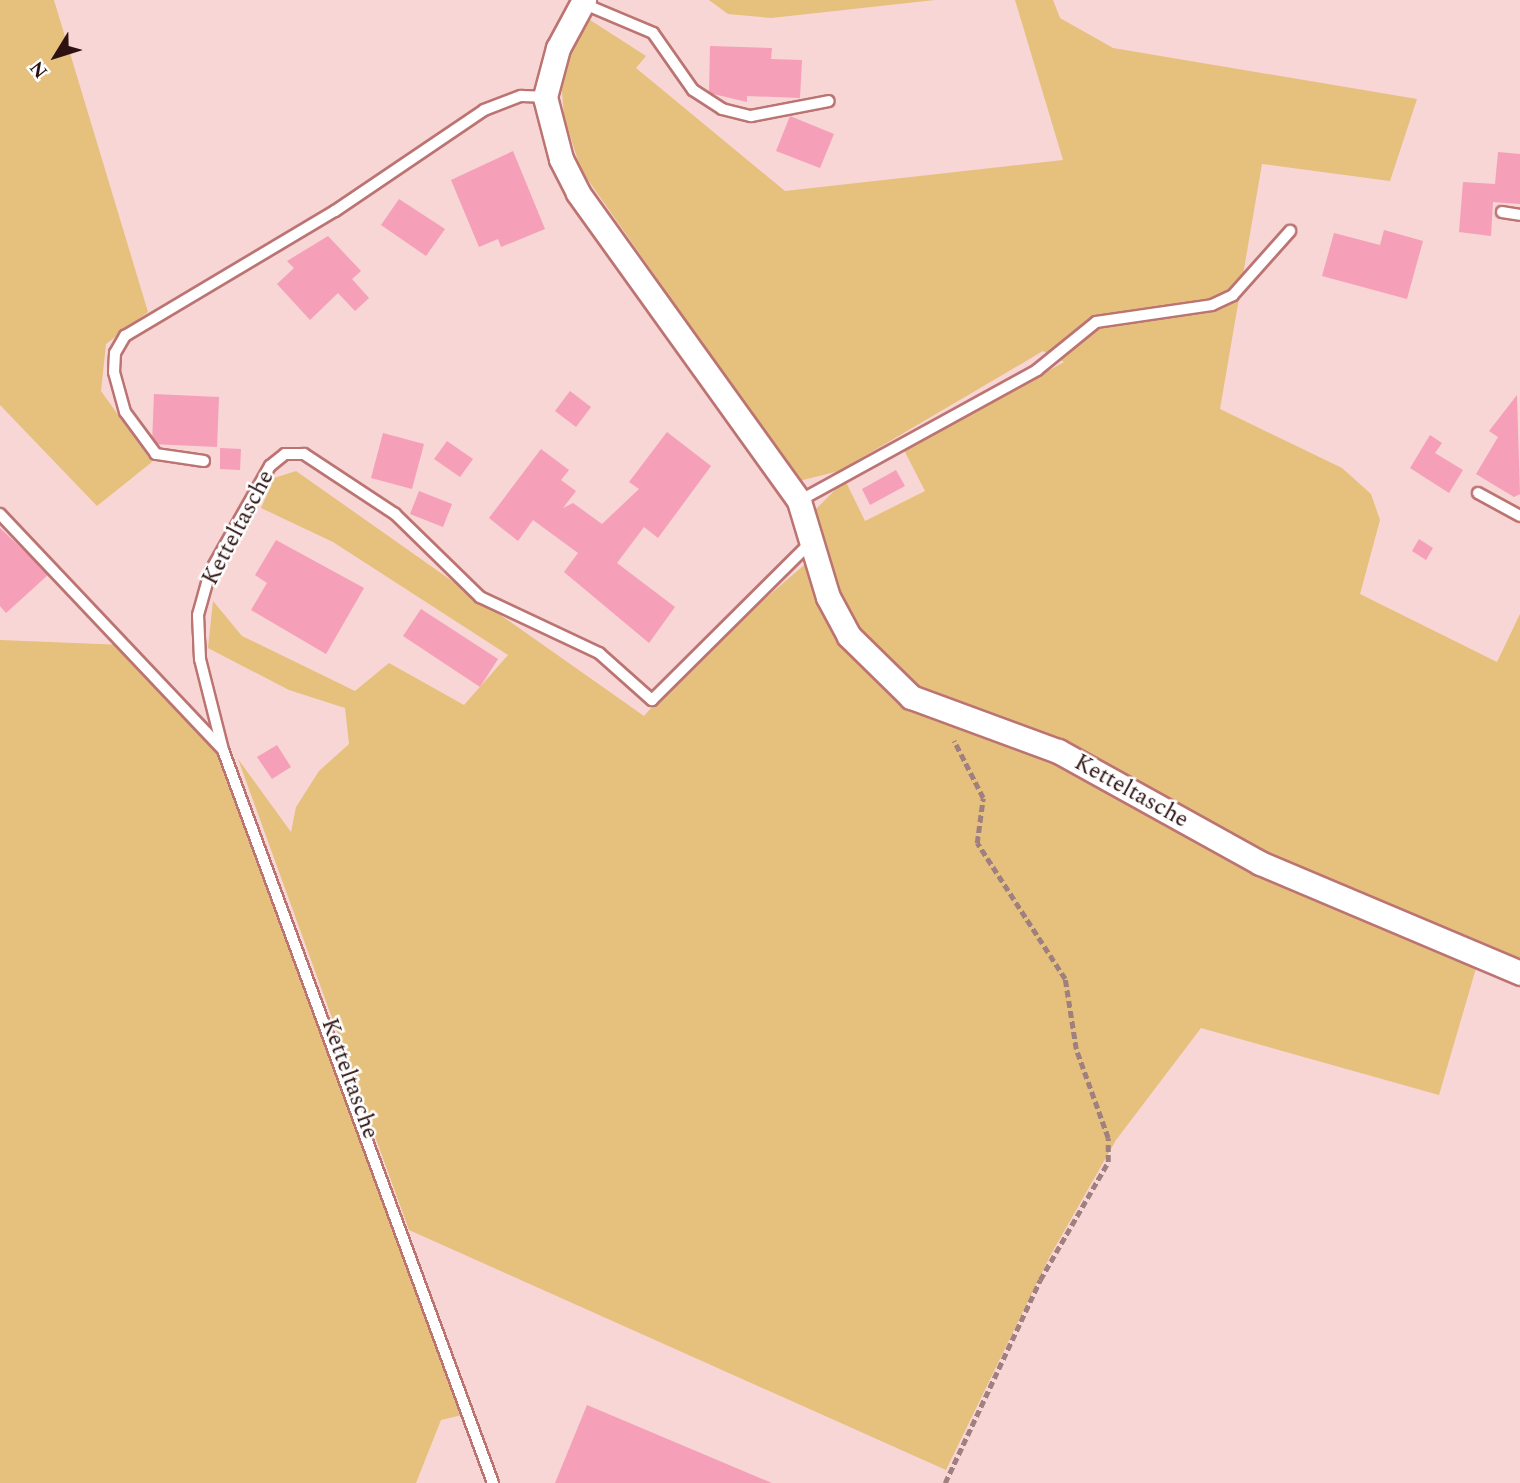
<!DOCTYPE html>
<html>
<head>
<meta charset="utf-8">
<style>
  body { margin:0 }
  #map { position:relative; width:1520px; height:1483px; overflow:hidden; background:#f7d6d5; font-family:Spectral,serif }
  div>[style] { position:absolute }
  .green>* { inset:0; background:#e6c07d }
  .building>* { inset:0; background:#f59fb9 }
  .path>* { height:4.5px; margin-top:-2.25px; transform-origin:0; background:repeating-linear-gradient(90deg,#9f807f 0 7px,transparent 0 10.5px) }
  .roads { filter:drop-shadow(2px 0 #bc7473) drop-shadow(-2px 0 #bc7473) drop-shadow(0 2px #bc7473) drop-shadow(0 -2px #bc7473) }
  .lane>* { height:10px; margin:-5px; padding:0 5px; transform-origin:5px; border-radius:5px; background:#fff }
  .street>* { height:23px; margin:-11.5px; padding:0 11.5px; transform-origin:11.5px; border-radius:11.5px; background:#fff }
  span { translate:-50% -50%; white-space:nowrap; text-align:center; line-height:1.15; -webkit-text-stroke:5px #fff; paint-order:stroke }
  .street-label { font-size:23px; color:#2e1212 }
  .north { position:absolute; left:21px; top:21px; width:70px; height:70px; -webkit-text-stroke:5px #fff; paint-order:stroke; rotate:232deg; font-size:19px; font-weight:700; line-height:28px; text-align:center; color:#2e1212 }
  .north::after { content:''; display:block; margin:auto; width:24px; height:32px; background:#2e1212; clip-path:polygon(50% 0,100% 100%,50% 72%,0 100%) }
</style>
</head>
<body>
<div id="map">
  <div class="green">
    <div style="clip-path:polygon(0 0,54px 0,148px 312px,106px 344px,101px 391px,152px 462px,97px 506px,0 405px)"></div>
    <div style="clip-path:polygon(709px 0,935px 0,771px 18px,728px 14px)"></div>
    <div style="clip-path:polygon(1015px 0,1053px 0,1060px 18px,1113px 48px,1417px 99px,1390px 181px,1262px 164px,1220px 409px,1342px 468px,1371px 494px,1380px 520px,1360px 594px,1497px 662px,1520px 614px,1520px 970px,938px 705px,851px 633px,810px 515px,845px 480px,865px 521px,925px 491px,904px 450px,1064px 362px,1043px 351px,839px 471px,799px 481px,581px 170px,564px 117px,561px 79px,571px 42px,587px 18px,646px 56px,636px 68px,785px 191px,1063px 160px)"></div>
    <div style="clip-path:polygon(296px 471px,644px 716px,698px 656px,810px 560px,907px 701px,1053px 754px,1477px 965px,1439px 1095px,1201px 1028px,1116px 1140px,1050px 1256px,946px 1470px,409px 1230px,238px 759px,291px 832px,296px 807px,319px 771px,349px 744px,345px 708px,289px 690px,208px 648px,213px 601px,242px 636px,355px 691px,389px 663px,464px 705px,508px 655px,333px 542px,261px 508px,274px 478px)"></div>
    <div style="clip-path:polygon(0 640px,124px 645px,196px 721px,223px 761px,462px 1415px,441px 1420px,416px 1483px,0 1483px)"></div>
  </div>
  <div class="building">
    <div style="clip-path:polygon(710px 46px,772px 48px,771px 59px,802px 60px,800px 98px,747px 96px,747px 102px,709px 93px)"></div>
    <div style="clip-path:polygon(790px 116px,834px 134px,820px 168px,776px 151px)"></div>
    <div style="clip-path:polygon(513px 151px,545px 229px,501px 247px,498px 239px,479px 247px,451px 180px)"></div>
    <div style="clip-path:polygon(1498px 152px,1520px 154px,1520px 204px,1493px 202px,1491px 236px,1459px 232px,1463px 182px,1495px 184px)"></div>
    <div style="clip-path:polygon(399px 199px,445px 229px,426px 256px,381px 225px)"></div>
    <div style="clip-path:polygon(1384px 230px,1423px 241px,1407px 299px,1322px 276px,1334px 233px,1380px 245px)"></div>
    <div style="clip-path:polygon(328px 236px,361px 271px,352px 279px,369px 298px,355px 311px,338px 293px,310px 320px,277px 284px,294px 268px,287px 261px)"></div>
    <div style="clip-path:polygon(570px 391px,591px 407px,576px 427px,555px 411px)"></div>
    <div style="clip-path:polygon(154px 394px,219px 397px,217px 447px,152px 444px)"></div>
    <div style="clip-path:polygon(1517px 395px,1520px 494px,1514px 497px,1476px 474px,1498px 437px,1489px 431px)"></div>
    <div style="clip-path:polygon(667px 432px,711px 466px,658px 538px,644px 527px,617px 563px,675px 607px,649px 643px,564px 572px,578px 553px,533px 520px,518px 541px,489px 518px,541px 449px,569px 470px,561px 480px,576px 491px,563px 508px,573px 503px,602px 524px,639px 489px,629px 482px)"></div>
    <div style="clip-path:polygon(383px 433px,424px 444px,412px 489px,371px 478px)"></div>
    <div style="clip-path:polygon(1430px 435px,1442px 443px,1435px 453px,1463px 470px,1449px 493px,1410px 468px)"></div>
    <div style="clip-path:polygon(447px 441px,473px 459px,460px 477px,434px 459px)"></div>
    <div style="clip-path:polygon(220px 448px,241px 449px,240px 470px,220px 469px)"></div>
    <div style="clip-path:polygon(896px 470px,905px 486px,870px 505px,862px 489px)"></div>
    <div style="clip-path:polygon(419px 491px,452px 504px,443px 527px,410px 514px)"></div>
    <div style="clip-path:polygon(0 528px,49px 574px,6px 613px,0 606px)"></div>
    <div style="clip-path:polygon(1419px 539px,1433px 548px,1426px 560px,1412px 551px)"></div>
    <div style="clip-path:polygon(276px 540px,364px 588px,326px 654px,251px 610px,267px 583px,255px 575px)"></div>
    <div style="clip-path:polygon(421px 609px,498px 659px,480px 687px,403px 636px)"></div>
    <div style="clip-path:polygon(277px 745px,291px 767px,272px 779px,257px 757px)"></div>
    <div style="clip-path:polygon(587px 1405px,772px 1483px,555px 1483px)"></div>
  </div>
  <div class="path">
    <div style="left:945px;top:1483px;width:224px;rotate:-64.9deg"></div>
    <div style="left:1040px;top:1280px;width:136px;rotate:-60deg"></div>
    <div style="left:1108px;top:1162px;width:24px;rotate:-90deg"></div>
    <div style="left:1108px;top:1138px;width:95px;rotate:-109.8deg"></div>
    <div style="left:1076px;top:1049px;width:71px;rotate:-98.9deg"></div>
    <div style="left:1065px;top:979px;width:162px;rotate:-122.9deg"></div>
    <div style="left:977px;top:843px;width:45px;rotate:-82.4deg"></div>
    <div style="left:983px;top:798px;width:64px;rotate:-117deg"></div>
  </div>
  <div class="roads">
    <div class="lane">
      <div style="left:582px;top:3px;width:77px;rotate:22.9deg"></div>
      <div style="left:653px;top:33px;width:70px;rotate:54.9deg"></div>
      <div style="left:693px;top:90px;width:35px;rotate:33deg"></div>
      <div style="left:722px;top:109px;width:30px;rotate:14deg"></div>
      <div style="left:751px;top:116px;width:79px;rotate:-10.9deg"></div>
      <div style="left:1502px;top:212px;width:18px;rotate:9deg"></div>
      <div style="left:204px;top:461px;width:49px;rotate:-171.7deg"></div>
      <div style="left:156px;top:454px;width:52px;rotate:-126.4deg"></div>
      <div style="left:125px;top:412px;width:41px;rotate:-105.4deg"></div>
      <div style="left:114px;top:372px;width:19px;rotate:-87deg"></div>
      <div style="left:115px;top:353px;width:20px;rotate:-60deg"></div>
      <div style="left:125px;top:336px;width:244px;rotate:-30.8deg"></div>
      <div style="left:335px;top:211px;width:180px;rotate:-34.1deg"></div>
      <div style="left:484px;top:110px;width:40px;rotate:-21deg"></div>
      <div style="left:521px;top:96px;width:24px;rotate:2deg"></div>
      <div style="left:1478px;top:493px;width:48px;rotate:28.7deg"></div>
      <div style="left:799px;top:501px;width:272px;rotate:-28.8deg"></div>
      <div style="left:1037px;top:370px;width:76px;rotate:-39.1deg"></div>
      <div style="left:1096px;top:322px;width:117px;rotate:-8.3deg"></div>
      <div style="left:1212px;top:305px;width:23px;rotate:-25deg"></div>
      <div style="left:1233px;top:295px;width:86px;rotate:-48.3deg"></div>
      <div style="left:0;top:514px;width:322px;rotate:46.6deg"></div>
      <div style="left:493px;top:1483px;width:781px;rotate:-110.22deg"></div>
      <div style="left:223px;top:750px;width:94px;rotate:-104.2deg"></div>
      <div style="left:200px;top:659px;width:44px;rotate:-92.6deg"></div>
      <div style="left:198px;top:615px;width:45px;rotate:-74.4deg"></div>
      <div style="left:210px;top:572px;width:122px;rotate:-60.5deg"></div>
      <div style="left:270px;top:466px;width:19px;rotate:-39deg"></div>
      <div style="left:285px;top:454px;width:19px"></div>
      <div style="left:304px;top:454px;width:109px;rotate:33.4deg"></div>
      <div style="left:395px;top:514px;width:119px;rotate:44.3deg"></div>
      <div style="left:480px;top:597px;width:132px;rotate:25.2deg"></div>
      <div style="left:599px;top:653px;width:71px;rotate:41.6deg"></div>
      <div style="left:652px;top:700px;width:224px;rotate:-44.8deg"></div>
    </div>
    <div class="street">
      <div style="left:584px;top:0;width:55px;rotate:118.4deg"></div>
      <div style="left:558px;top:48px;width:51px;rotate:104.9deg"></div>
      <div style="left:545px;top:97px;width:64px;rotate:75.5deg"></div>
      <div style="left:561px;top:159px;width:38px;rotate:63deg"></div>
      <div style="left:578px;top:193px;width:379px;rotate:54.3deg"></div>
      <div style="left:799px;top:501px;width:100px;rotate:73.2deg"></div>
      <div style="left:828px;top:597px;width:44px;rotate:61.7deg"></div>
      <div style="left:849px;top:636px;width:87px;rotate:44.5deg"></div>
      <div style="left:911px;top:697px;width:157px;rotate:20.2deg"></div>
      <div style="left:1058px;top:751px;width:231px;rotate:29deg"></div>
      <div style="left:1260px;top:863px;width:282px;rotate:22.9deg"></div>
    </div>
  </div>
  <div class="street-label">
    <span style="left:239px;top:528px;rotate:-62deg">Ketteltasche</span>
    <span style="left:1131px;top:792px;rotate:29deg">Ketteltasche</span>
    <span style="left:349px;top:1079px;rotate:70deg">Ketteltasche</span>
  </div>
  <div class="north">N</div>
</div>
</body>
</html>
